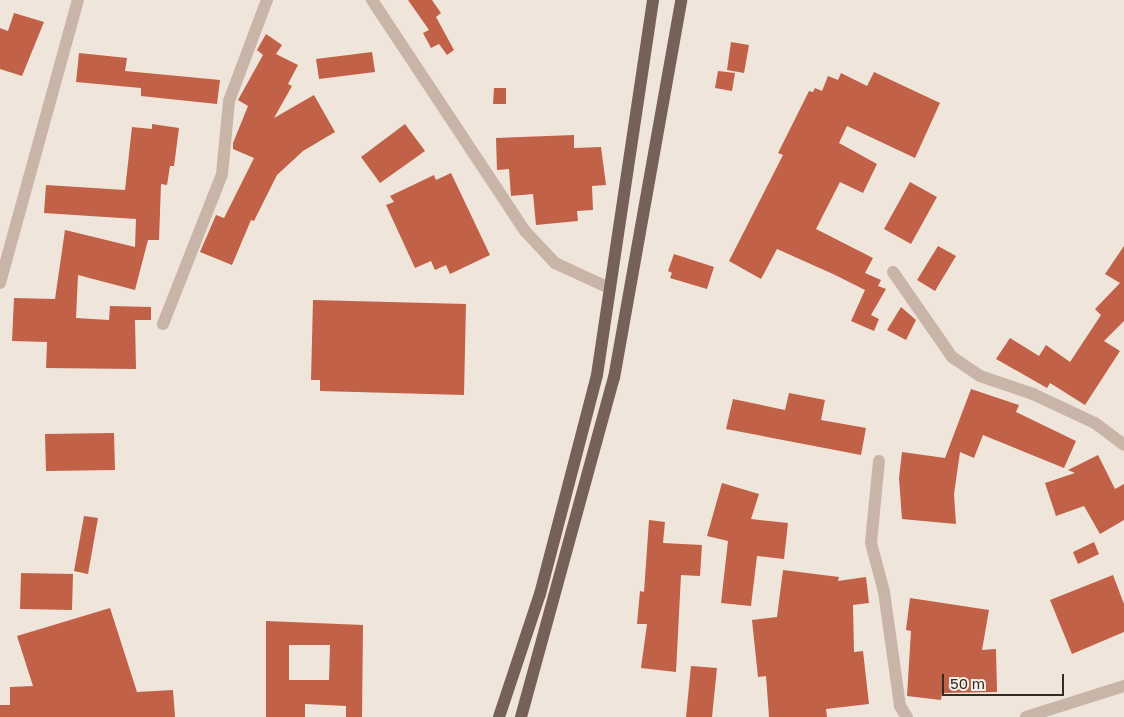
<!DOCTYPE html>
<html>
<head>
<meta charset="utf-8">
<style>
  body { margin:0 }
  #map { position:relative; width:1124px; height:717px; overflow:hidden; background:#f0e5da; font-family:"Golos Text",sans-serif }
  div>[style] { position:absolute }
  .building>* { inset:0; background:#c06148 }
  .minor>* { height:12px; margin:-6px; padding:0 6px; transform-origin:6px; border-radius:6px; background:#c8b5a7 }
  .major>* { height:12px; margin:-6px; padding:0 6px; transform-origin:6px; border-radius:6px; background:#766159 }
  span { translate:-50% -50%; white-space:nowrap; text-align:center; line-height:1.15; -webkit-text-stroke:4.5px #f8efe6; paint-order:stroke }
  .scale { position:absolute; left:942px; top:674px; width:122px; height:22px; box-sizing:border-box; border:2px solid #342b27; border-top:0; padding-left:6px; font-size:15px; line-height:18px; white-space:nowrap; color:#342b27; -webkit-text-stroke:4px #f8efe6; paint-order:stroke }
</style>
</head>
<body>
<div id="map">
  <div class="building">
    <div style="clip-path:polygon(408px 0,432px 0,441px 13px,436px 17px,454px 50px,447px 55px,439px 44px,431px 48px,423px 33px,429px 30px)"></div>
    <div style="clip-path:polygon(14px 13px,44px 22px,22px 76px,0 69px,0 28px,8px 31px)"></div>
    <div style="clip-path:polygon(266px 34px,282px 45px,276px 54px,298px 65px,288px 84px,292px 86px,274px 118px,314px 95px,335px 132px,303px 151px,277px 175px,254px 221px,251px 220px,232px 265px,200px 252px,216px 215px,224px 218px,254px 158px,233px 149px,233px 143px,248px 106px,238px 100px,263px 55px,257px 50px)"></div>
    <div style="clip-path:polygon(731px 42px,749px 45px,744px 73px,727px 70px)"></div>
    <div style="clip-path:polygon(372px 52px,375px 72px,319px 79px,316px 59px)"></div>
    <div style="clip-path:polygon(79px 53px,127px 58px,125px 71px,220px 80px,217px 104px,141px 96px,141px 88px,76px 82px)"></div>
    <div style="clip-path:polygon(718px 71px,735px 73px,732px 91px,715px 88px)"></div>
    <div style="clip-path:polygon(874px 72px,940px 103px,915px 158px,847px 126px,839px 143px,877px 164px,863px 193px,840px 182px,816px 229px,873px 258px,865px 273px,881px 280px,878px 286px,886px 289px,871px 315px,879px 319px,874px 331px,851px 321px,865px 290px,833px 274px,777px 249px,761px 279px,729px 261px,783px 155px,778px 153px,809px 91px,813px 92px,815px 88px,822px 91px,828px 76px,838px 80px,841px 73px,867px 86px)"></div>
    <div style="clip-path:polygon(494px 88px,506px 88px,506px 104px,493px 104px)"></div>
    <div style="clip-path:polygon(152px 124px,179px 128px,174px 166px,170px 166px,167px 185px,161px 184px,159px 240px,148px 240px,135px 290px,78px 275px,76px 318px,109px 320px,110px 306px,151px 307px,151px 320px,135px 320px,136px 369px,46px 368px,47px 342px,12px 341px,14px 298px,55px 299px,65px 230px,135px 247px,136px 219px,44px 213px,46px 185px,125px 190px,132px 127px,152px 129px)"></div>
    <div style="clip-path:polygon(405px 124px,425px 151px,380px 183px,361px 157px)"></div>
    <div style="clip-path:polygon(574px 135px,574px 148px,601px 147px,606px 185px,592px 186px,593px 210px,577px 211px,578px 221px,536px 225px,533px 194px,511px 196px,509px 169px,497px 170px,496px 138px)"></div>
    <div style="clip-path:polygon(451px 173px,490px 255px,450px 274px,446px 265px,435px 270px,431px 261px,415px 268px,386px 205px,394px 202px,390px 196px,434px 175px,436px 180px)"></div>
    <div style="clip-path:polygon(910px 182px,937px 197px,911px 244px,884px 229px)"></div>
    <div style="clip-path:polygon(938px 246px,956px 256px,935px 291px,917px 280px)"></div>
    <div style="clip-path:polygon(1124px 246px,1124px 321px,1104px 341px,1120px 351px,1085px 405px,1050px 383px,1047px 388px,996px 359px,1010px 338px,1039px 356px,1046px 345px,1070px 362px,1101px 315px,1095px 309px,1120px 283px,1105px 274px)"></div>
    <div style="clip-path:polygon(674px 254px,714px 267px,707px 289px,670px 278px,672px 273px,668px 271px)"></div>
    <div style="clip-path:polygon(313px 300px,466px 304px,464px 395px,320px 391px,320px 380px,311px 380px)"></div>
    <div style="clip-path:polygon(901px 307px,916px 320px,906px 340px,887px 330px)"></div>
    <div style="clip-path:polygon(971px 389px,1019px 405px,1016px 412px,1076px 441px,1064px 468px,983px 435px,974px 458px,960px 452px,954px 494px,956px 524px,902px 519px,899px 478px,902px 452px,945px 458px)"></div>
    <div style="clip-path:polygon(789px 393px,825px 400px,821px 420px,866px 428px,861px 455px,726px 429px,733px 399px,785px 410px)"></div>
    <div style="clip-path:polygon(114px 433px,115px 470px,46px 471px,45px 434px)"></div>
    <div style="clip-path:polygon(1098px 455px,1115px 489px,1124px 484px,1124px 520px,1100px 534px,1084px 506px,1056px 516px,1045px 483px,1075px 473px,1068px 470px)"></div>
    <div style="clip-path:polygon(722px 483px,759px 494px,751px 519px,788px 523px,784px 559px,757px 556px,751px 606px,721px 603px,728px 541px,707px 536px)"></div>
    <div style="clip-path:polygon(84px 516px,98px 518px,88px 574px,74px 571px)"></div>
    <div style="clip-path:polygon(649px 520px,665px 522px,663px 543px,702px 545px,700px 576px,681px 575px,676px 672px,641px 668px,647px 624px,637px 624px,640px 591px,644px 592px)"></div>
    <div style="clip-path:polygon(1094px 542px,1099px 554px,1078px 564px,1073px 552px)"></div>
    <div style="clip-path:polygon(783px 570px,839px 577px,838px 581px,866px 577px,869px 603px,853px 605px,854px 652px,863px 651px,869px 704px,826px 709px,827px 717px,769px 717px,766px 676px,758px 677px,752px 620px,777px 617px)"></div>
    <div style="clip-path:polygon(21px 573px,73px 574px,72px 610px,20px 609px)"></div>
    <div style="clip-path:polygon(1113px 575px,1124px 604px,1124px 632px,1072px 654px,1050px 600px)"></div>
    <div style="clip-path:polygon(910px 598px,989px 610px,982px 650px,996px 649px,997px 692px,942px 693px,941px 700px,907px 696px,911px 631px,906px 630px)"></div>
    <div style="clip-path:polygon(110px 608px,137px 692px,173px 690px,175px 717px,0 717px,0 705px,10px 705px,10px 687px,33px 686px,17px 636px)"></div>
    <div style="clip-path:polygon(evenodd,266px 621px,363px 625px,362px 717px,346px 717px,346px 706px,305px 704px,305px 717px,266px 717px,266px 621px,289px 645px,330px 645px,329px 680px,289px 680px,289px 645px)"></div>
    <div style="clip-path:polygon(691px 666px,717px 668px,712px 717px,686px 717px)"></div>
  </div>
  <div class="minor">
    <div style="left:372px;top:0;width:277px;rotate:56.5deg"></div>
    <div style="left:525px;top:231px;width:44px;rotate:46.8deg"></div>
    <div style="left:555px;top:263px;width:60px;rotate:24.8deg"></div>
    <div style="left:893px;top:272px;width:103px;rotate:55.2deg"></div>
    <div style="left:952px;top:357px;width:34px;rotate:34deg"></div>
    <div style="left:980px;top:376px;width:56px;rotate:18.8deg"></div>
    <div style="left:1033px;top:394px;width:68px;rotate:25.1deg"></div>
    <div style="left:1095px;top:423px;width:36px;rotate:37deg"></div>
    <div style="left:0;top:283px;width:294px;rotate:-74.6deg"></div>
    <div style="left:163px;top:324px;width:161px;rotate:-68.5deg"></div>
    <div style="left:222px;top:174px;width:73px;rotate:-84.5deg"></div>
    <div style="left:229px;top:101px;width:108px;rotate:-69.4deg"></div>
    <div style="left:879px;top:461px;width:82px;rotate:95.6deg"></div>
    <div style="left:871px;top:543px;width:51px;rotate:75.1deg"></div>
    <div style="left:884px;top:592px;width:115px;rotate:82deg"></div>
    <div style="left:900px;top:706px;width:13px;rotate:58deg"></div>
    <div style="left:1026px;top:717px;width:103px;rotate:-17.6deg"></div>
  </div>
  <div class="major">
    <div style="left:499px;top:717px;width:130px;rotate:-71.6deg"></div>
    <div style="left:540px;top:594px;width:226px;rotate:-75.4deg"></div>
    <div style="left:597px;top:375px;width:379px;rotate:-81.5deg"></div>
    <div style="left:521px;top:717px;width:352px;rotate:-74.7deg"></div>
    <div style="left:614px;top:378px;width:384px;rotate:-79.9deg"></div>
  </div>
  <div class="scale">50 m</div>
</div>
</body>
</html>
